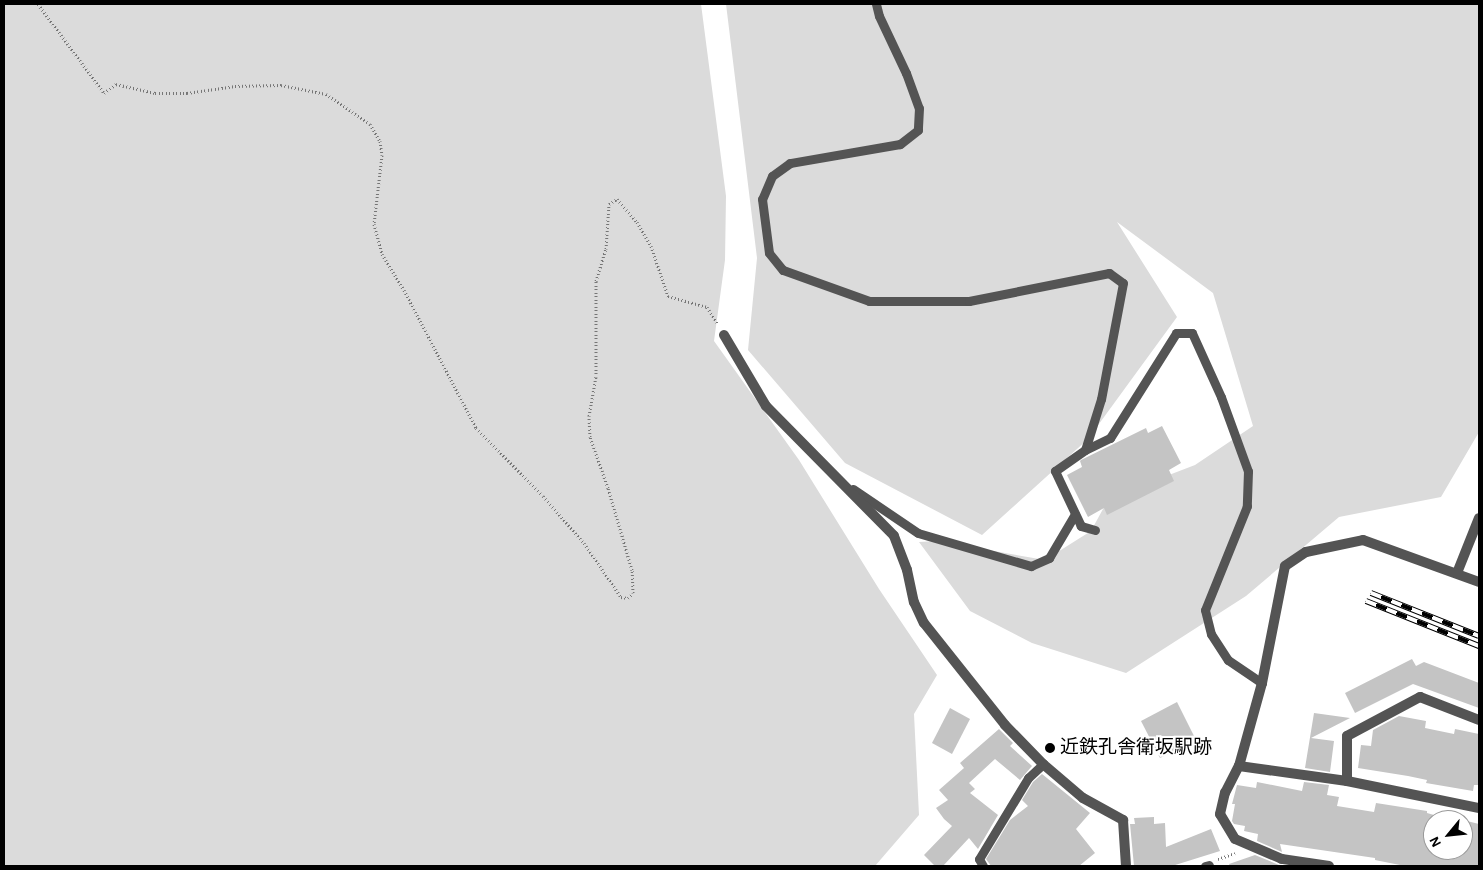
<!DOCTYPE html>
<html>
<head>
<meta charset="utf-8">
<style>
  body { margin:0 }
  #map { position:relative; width:1483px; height:870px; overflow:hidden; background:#fff; font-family:"Alegreya Sans","Noto Sans JP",sans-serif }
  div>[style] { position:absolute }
  .green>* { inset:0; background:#dbdbdb }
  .building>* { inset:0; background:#c4c4c4 }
  .path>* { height:3px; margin-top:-1.5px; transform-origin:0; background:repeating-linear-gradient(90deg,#767676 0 1px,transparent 0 3.5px) }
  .lane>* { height:9px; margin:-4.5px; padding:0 4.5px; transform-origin:4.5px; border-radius:4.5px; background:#545454 }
  .street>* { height:10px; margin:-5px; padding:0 5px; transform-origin:5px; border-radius:5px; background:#545454 }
  .rail>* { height:5.5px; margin-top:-2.75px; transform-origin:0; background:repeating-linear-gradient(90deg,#fff 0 11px,#000 0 22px); box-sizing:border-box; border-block:1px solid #000 }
  .dots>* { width:14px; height:14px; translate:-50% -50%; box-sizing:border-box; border:2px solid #fff; border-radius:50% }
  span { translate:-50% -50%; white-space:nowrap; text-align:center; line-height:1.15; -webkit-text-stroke:4px #fff; paint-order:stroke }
  .poi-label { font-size:19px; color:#000 }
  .left { translate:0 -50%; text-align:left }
  .frame { position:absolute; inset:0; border:5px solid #000; pointer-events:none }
  .north { position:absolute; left:1423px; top:810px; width:50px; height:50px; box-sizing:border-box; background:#fff; border:1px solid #999; border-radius:50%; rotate:242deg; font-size:14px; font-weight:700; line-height:20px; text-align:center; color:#000 }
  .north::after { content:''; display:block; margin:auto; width:18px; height:22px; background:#000; clip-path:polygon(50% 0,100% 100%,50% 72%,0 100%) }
</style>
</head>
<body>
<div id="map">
  <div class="green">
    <div style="clip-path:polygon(4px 4px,701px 4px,726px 196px,725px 260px,714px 341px,799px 460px,879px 589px,937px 675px,914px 714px,919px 815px,875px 866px,4px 866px)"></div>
    <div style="clip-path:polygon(726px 4px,1479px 4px,1479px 432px,1441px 497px,1339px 517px,1246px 596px,1126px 673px,1032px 643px,970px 611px,919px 542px,937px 541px,1045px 560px,1091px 531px,1109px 498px,1195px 465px,1253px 426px,1213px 293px,1117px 222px,1177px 317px,1088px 439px,982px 535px,845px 463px,748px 350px,757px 258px)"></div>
  </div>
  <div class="building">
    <div style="clip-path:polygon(1162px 426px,1181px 463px,1169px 470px,1174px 481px,1107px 515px,1104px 508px,1088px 517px,1067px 475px,1082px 467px,1080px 461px,1081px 460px,1146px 428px,1148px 433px)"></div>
    <div style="clip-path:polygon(1412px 659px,1416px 666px,1424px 662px,1479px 683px,1479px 708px,1413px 684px,1355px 713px,1345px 693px)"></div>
    <div style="clip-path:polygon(1177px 702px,1196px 740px,1160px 758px,1141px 721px)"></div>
    <div style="clip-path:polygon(950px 708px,970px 719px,952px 754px,932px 743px)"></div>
    <div style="clip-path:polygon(1314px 713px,1350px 718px,1311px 738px,1334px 741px,1330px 772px,1305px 768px)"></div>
    <div style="clip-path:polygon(1399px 716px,1426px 721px,1425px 728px,1454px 734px,1455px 729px,1479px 734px,1478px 785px,1474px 785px,1473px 791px,1426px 783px,1427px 780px,1408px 776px,1358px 768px,1361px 745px,1371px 746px,1373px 730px)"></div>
    <div style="clip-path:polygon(999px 729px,1013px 743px,1010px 746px,1032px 766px,1020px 780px,995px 759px,969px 783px,975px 789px,970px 793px,998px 815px,978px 849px,969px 838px,943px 866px,935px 866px,924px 855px,952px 826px,944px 819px,936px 808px,948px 800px,939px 790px,964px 768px,960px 763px)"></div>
    <div style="clip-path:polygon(1042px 774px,1090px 813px,1076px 829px,1095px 853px,1079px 866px,991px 866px,986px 859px,1010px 820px,1028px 806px,1022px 800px,1033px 782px)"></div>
    <div style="clip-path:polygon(1257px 782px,1302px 791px,1304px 782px,1329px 785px,1327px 795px,1339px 797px,1337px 806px,1374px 812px,1376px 803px,1427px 811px,1427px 813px,1434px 815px,1429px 847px,1433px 850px,1463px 850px,1463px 820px,1479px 824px,1478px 866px,1405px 866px,1375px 860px,1375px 858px,1280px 844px,1282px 852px,1257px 841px,1258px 834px,1244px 831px,1245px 826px,1234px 824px,1232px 821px,1235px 804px,1232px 804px,1237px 785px,1256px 788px)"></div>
    <div style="clip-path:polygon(1154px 817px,1154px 824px,1165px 823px,1166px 847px,1211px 829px,1220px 851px,1172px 866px,1134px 866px,1130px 824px,1135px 824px,1134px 818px)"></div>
    <div style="clip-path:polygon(1255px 855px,1279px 865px,1284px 866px,1230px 866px,1229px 864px)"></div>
  </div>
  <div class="path">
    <div style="left:38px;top:4px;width:111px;rotate:53.4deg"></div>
    <div style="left:104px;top:93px;width:15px;rotate:-37deg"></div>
    <div style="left:116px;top:84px;width:40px;rotate:13deg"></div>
    <div style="left:155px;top:93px;width:32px"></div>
    <div style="left:187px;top:93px;width:49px;rotate:-8.3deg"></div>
    <div style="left:235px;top:86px;width:46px;rotate:-1.2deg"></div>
    <div style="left:281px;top:85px;width:46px;rotate:11.3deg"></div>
    <div style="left:326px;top:94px;width:53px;rotate:34.3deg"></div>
    <div style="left:370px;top:124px;width:20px;rotate:60deg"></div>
    <div style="left:380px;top:141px;width:14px;rotate:82deg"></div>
    <div style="left:382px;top:155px;width:69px;rotate:96.6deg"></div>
    <div style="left:374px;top:224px;width:31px;rotate:75deg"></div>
    <div style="left:382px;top:254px;width:42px;rotate:58.6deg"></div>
    <div style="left:404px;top:290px;width:156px;rotate:62.4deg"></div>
    <div style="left:476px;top:428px;width:95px;rotate:45.4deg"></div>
    <div style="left:543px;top:496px;width:62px;rotate:48.9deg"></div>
    <div style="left:584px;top:543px;width:65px;rotate:55.6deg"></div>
    <div style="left:621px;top:597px;width:7px;rotate:8deg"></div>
    <div style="left:628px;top:598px;width:7px;rotate:-45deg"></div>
    <div style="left:633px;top:593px;width:23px;rotate:-92deg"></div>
    <div style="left:632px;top:570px;width:85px;rotate:-106.3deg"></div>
    <div style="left:608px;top:488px;width:54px;rotate:-109.4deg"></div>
    <div style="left:590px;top:437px;width:21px;rotate:-93deg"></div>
    <div style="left:589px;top:416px;width:40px;rotate:-80deg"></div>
    <div style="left:596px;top:377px;width:96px;rotate:-90deg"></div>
    <div style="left:596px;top:281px;width:34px;rotate:-73deg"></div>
    <div style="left:606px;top:249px;width:45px;rotate:-86.2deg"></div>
    <div style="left:609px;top:204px;width:9px;rotate:-32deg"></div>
    <div style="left:617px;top:199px;width:30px;rotate:49deg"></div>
    <div style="left:637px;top:222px;width:28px;rotate:60deg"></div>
    <div style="left:651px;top:246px;width:53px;rotate:71.2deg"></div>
    <div style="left:668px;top:296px;width:41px;rotate:15.8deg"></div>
    <div style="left:707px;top:307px;width:20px;rotate:57deg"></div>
    <div style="left:1218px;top:859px;width:18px;rotate:-19deg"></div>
  </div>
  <div class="lane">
    <div style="left:876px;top:4px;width:12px;rotate:76deg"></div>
    <div style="left:879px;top:16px;width:63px;rotate:64.7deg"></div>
    <div style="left:906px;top:73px;width:37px;rotate:70deg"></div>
    <div style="left:919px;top:108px;width:22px;rotate:93deg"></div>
    <div style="left:918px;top:130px;width:23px;rotate:142deg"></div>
    <div style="left:900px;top:144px;width:112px;rotate:170.2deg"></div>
    <div style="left:790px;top:163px;width:22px;rotate:144deg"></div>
    <div style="left:772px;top:176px;width:25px;rotate:113deg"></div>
    <div style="left:762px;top:199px;width:54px;rotate:82.6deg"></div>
    <div style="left:769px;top:253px;width:22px;rotate:51deg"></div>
    <div style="left:783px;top:270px;width:91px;rotate:19.8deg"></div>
    <div style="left:869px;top:301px;width:100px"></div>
    <div style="left:969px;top:301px;width:143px;rotate:-11.3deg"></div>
    <div style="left:1109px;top:273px;width:17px;rotate:36deg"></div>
    <div style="left:1123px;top:283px;width:118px;rotate:100.7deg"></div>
    <div style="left:1101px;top:399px;width:53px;rotate:107.4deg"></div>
    <div style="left:853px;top:489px;width:78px;rotate:34.1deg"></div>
    <div style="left:918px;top:533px;width:118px;rotate:16.3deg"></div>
    <div style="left:1031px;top:566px;width:20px;rotate:-24deg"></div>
    <div style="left:1049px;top:558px;width:51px;rotate:-59.4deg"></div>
    <div style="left:1095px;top:530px;width:15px;rotate:-164deg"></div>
    <div style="left:1081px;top:526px;width:61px;rotate:-115.3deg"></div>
    <div style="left:1055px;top:471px;width:37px;rotate:-35deg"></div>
    <div style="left:1085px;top:450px;width:28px;rotate:-26deg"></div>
    <div style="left:1110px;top:438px;width:124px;rotate:-57.8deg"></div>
    <div style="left:1176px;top:333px;width:16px"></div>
    <div style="left:1192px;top:333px;width:70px;rotate:65.6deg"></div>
    <div style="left:1221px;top:397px;width:79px;rotate:70deg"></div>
    <div style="left:1248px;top:471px;width:35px;rotate:92deg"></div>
    <div style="left:1247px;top:506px;width:112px;rotate:112deg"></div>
    <div style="left:1205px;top:610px;width:25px;rotate:76deg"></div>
    <div style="left:1211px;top:634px;width:31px;rotate:57deg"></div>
    <div style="left:1228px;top:660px;width:41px;rotate:34.1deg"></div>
    <div style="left:983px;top:866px;width:8px;rotate:-120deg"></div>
    <div style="left:979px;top:859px;width:95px;rotate:-58.8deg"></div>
    <div style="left:1028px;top:778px;width:21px;rotate:-43deg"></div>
    <div style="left:1205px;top:866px;width:4px;rotate:-14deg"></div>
  </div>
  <div class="street">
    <div style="left:724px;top:335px;width:82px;rotate:59.4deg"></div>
    <div style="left:766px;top:406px;width:182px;rotate:45.4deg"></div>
    <div style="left:894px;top:536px;width:36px;rotate:69deg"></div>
    <div style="left:907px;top:570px;width:33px;rotate:78deg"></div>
    <div style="left:914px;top:602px;width:23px;rotate:65deg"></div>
    <div style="left:924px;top:623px;width:130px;rotate:51.5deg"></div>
    <div style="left:1005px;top:725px;width:54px;rotate:45.7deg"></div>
    <div style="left:1043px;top:764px;width:52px;rotate:40.4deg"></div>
    <div style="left:1083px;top:798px;width:46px;rotate:28.8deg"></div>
    <div style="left:1123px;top:820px;width:46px;rotate:86.3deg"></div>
    <div style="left:1457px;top:573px;width:59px;rotate:-68.2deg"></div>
    <div style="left:1239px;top:766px;width:109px;rotate:7.9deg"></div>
    <div style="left:1347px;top:781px;width:135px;rotate:11.6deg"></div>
    <div style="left:1347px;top:781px;width:45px;rotate:-90deg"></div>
    <div style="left:1347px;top:736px;width:83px;rotate:-28.1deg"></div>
    <div style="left:1420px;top:697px;width:63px;rotate:21.3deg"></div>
    <div style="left:1329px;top:866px;width:48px;rotate:-171.5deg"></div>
    <div style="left:1282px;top:859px;width:51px;rotate:-156.9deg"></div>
    <div style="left:1235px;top:839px;width:29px;rotate:-121deg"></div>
    <div style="left:1220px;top:814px;width:22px;rotate:-77deg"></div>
    <div style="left:1225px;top:793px;width:30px;rotate:-63deg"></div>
    <div style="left:1239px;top:766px;width:86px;rotate:-74.5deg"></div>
    <div style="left:1262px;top:683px;width:119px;rotate:-78.9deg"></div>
    <div style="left:1285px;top:566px;width:25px;rotate:-34deg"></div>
    <div style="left:1306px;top:552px;width:58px;rotate:-11.9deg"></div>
    <div style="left:1363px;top:540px;width:123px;rotate:19.9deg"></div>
  </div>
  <div class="rail">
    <div style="left:1371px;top:593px;width:116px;rotate:21.7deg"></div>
    <div style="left:1366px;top:601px;width:122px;rotate:21.7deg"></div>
  </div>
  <div class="dots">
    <div style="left:1050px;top:748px;background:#000"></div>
  </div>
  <div class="poi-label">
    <span class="left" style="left:1060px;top:748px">近鉄孔舎衛坂駅跡</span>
  </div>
  <div class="frame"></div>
  <div class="north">N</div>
</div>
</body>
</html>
